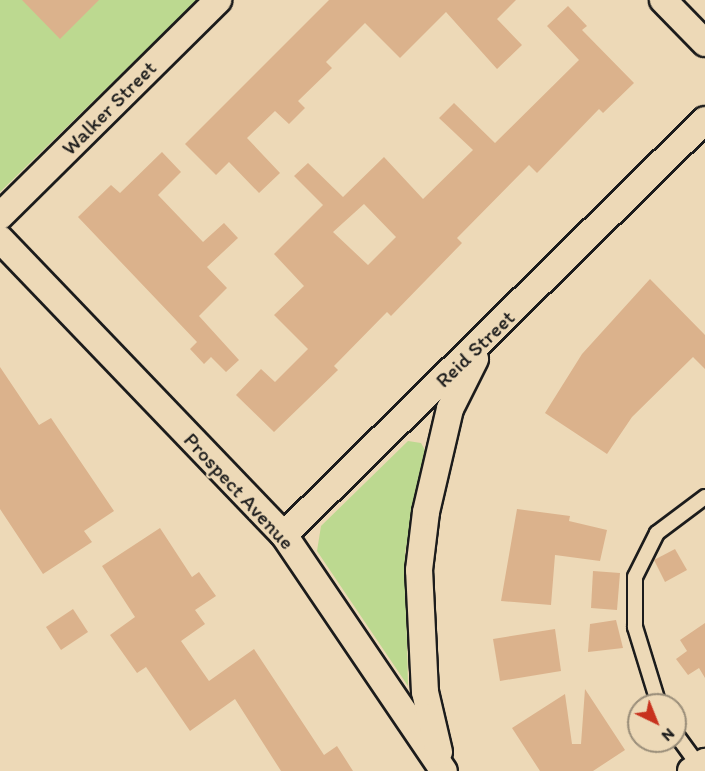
<!DOCTYPE html>
<html>
<head>
<meta charset="utf-8">
<style>
  body { margin:0 }
  #map { position:relative; width:705px; height:771px; overflow:hidden; background:#edd9b7; font-family:Itim,sans-serif }
  div>[style] { position:absolute }
  .green>* { inset:0; background:#bcd990 }
  .building>* { inset:0; background:#dbb28c }
  .roads { filter:drop-shadow(2px 0 #1c1c1c) drop-shadow(-2px 0 #1c1c1c) drop-shadow(0 2px #1c1c1c) drop-shadow(0 -2px #1c1c1c) }
  .lane>* { height:14px; margin:-7px; padding:0 7px; transform-origin:7px; border-radius:7px; background:#edd9b7 }
  .street>* { height:26px; margin:-13px; padding:0 13px; transform-origin:13px; border-radius:13px; background:#edd9b7 }
  span { translate:-50% -50%; white-space:nowrap; text-align:center; line-height:1.15; -webkit-text-stroke:4.5px #edd9b7; paint-order:stroke }
  .street-label { font-size:21px; color:#1c1c1c }
  .north { position:absolute; left:627px; top:693px; width:60px; height:60px; box-sizing:border-box; background:#edd9b7; border:2px solid #998d79; border-radius:50%; rotate:137deg; font-size:16px; font-weight:700; line-height:24px; text-align:center; color:#1c1c1c }
  .north::after { content:''; display:block; margin:auto; width:21px; height:27px; background:#c8321e; clip-path:polygon(50% 0,100% 100%,50% 72%,0 100%) }
</style>
</head>
<body>
<div id="map">
  <div class="green">
    <div style="clip-path:polygon(0 0,197px 0,0 192px)"></div>
    <div style="clip-path:polygon(408px 441px,421px 443px,425px 450px,405px 553px,408px 686px,317px 551px,321px 526px)"></div>
  </div>
  <div class="building">
    <div style="clip-path:polygon(22px 0,99px 0,60px 39px)"></div>
    <div style="clip-path:polygon(329px 0,516px 0,497px 19px,522px 45px,497px 69px,446px 12px,400px 58px,365px 23px,326px 62px,332px 68px,298px 101px,305px 108px,289px 124px,275px 111px,247px 138px,280px 173px,259px 193px,229px 162px,216px 175px,185px 144px)"></div>
    <div style="clip-path:polygon(evenodd,568px 6px,587px 26px,582px 30px,634px 83px,603px 113px,599px 109px,537px 173px,529px 165px,457px 238px,462px 243px,391px 316px,387px 312px,334px 366px,338px 370px,274px 432px,236px 395px,261px 369px,275px 382px,308px 349px,274px 315px,304px 286px,274px 254px,323px 205px,294px 176px,308px 163px,343px 197px,384px 157px,423px 199px,473px 150px,439px 118px,454px 103px,495px 143px,579px 60px,547px 26px,568px 6px,364px 204px,396px 237px,368px 265px,333px 232px,364px 204px)"></div>
    <div style="clip-path:polygon(162px 152px,181px 172px,158px 195px,203px 242px,224px 223px,238px 238px,207px 267px,227px 288px,199px 316px,239px 360px,226px 372px,211px 357px,204px 364px,190px 349px,197px 342px,78px 217px,111px 185px,120px 193px)"></div>
    <div style="clip-path:polygon(650px 279px,705px 335px,705px 369px,693px 357px,632px 417px,607px 454px,545px 413px,582px 354px)"></div>
    <div style="clip-path:polygon(0 367px,39px 425px,51px 418px,114px 511px,84px 531px,92px 542px,43px 574px,0 509px)"></div>
    <div style="clip-path:polygon(517px 509px,570px 516px,569px 521px,607px 530px,600px 561px,555px 555px,551px 605px,501px 601px)"></div>
    <div style="clip-path:polygon(160px 528px,192px 577px,199px 572px,216px 596px,195px 610px,205px 624px,181px 641px,209px 681px,254px 649px,324px 755px,337px 746px,353px 771px,281px 771px,235px 699px,190px 731px,146px 667px,137px 673px,110px 635px,135px 617px,102px 566px)"></div>
    <div style="clip-path:polygon(675px 549px,687px 570px,665px 582px,654px 560px)"></div>
    <div style="clip-path:polygon(593px 571px,620px 573px,617px 610px,591px 608px)"></div>
    <div style="clip-path:polygon(73px 609px,88px 632px,61px 650px,46px 627px)"></div>
    <div style="clip-path:polygon(616px 620px,623px 648px,588px 652px,590px 624px)"></div>
    <div style="clip-path:polygon(705px 623px,705px 678px,699px 668px,688px 675px,676px 659px,687px 651px,680px 640px)"></div>
    <div style="clip-path:polygon(555px 629px,561px 671px,500px 681px,493px 639px)"></div>
    <div style="clip-path:polygon(585px 689px,625px 750px,593px 771px,540px 771px,512px 728px,565px 694px,572px 744px,581px 744px)"></div>
  </div>
  <div class="roads">
    <div class="lane">
      <div style="left:659px;top:705px;width:82px;rotate:-107.1deg"></div>
      <div style="left:635px;top:627px;width:50px;rotate:-90deg"></div>
      <div style="left:635px;top:577px;width:49px;rotate:-63.4deg"></div>
      <div style="left:657px;top:533px;width:60px;rotate:-36.9deg"></div>
      <div style="left:675px;top:733px;width:41px;rotate:54deg"></div>
    </div>
    <div class="street">
      <div style="left:663px;top:0;width:60px;rotate:45.7deg"></div>
      <div style="left:0;top:216px;width:307px;rotate:-44.7deg"></div>
      <div style="left:0;top:239px;width:410px;rotate:46.2deg"></div>
      <div style="left:284px;top:535px;width:285px;rotate:55.9deg"></div>
      <div style="left:284px;top:535px;width:591px;rotate:-44.59deg"></div>
      <div style="left:439px;top:752px;width:62px;rotate:-103.1deg"></div>
      <div style="left:425px;top:692px;width:122px;rotate:-92.8deg"></div>
      <div style="left:419px;top:570px;width:58px;rotate:-83.1deg"></div>
      <div style="left:426px;top:512px;width:106px;rotate:-76.9deg"></div>
      <div style="left:450px;top:409px;width:56px;rotate:-63.4deg"></div>
      <div style="left:691px;top:771px;width:17px;rotate:-33deg"></div>
    </div>
  </div>
  <div class="street-label">
    <span style="left:109px;top:108px;rotate:-45deg">Walker Street</span>
    <span style="left:475px;top:349px;rotate:-44deg">Reid Street</span>
    <span style="left:239px;top:491px;rotate:47deg">Prospect Avenue</span>
  </div>
  <div class="north">N</div>
</div>
</body>
</html>
